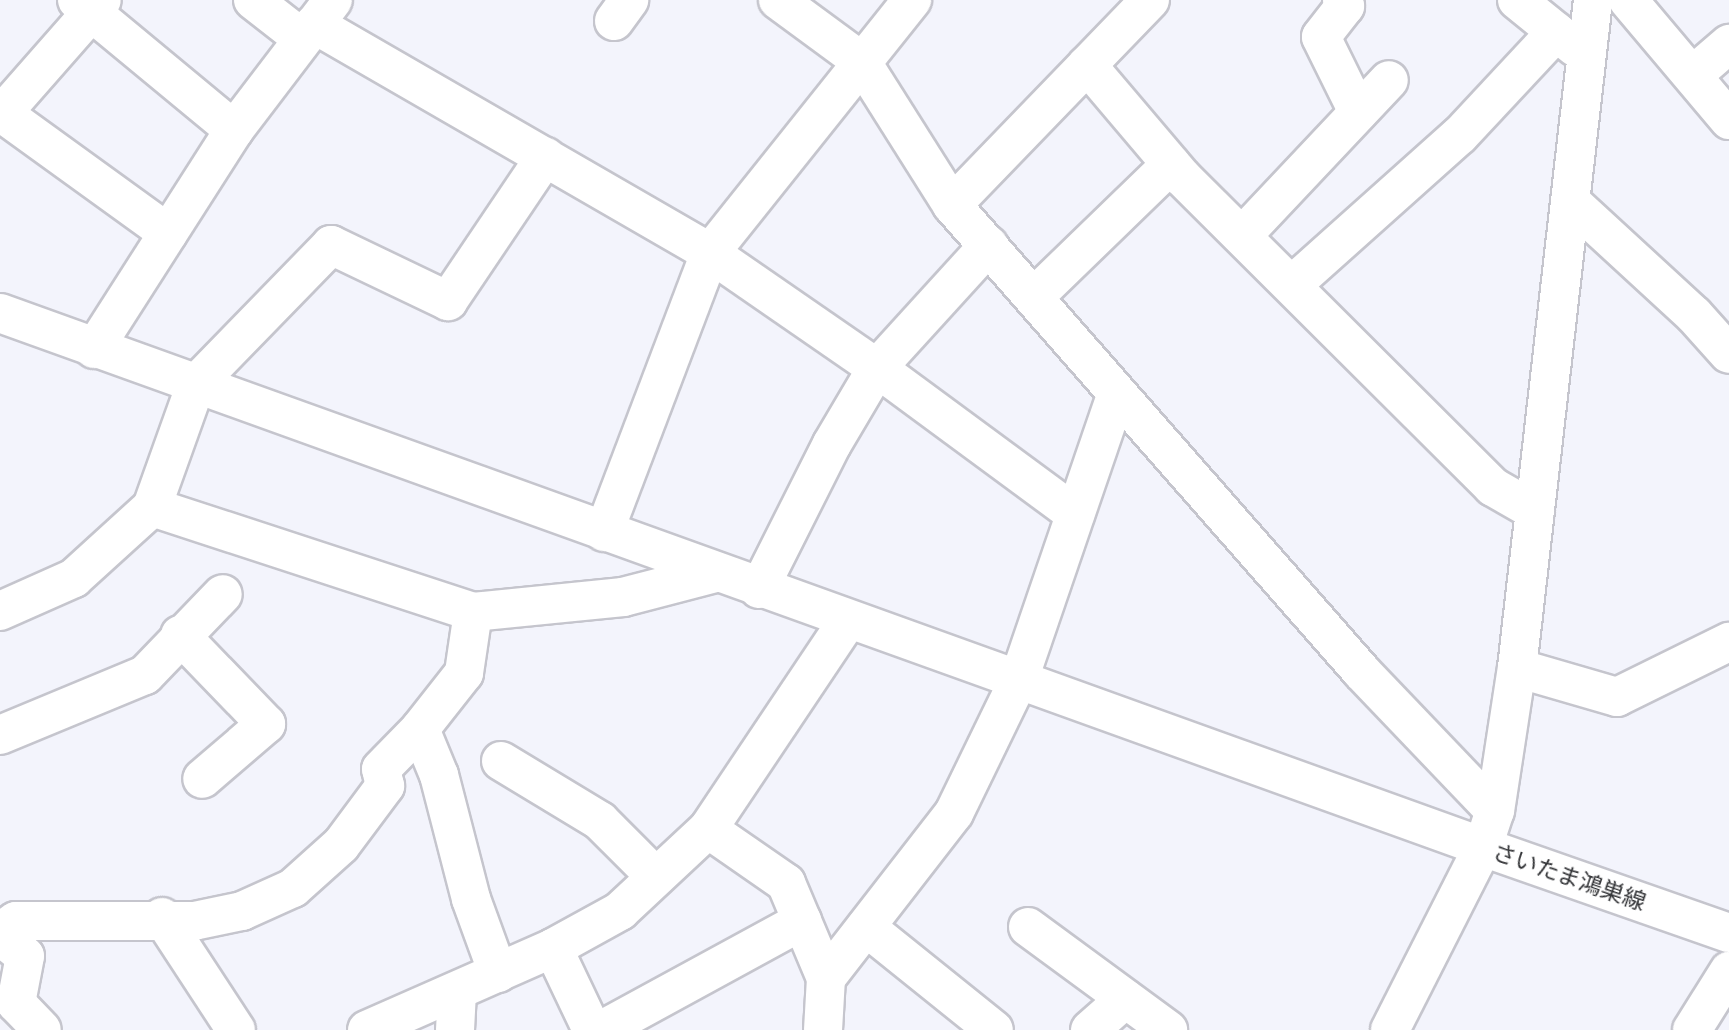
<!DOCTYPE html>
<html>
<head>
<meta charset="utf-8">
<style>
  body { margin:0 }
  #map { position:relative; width:1729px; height:1030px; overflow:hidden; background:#f3f4fc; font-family:"Roboto Condensed","Noto Sans JP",sans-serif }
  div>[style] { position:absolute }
  .roads { filter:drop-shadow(2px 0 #c5c5cd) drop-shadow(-2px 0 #c5c5cd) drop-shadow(0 2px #c5c5cd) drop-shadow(0 -2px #c5c5cd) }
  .minor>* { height:38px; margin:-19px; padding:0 19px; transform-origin:19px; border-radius:19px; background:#fff }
  .major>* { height:38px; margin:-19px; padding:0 19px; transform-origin:19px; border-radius:19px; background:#fff }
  span { translate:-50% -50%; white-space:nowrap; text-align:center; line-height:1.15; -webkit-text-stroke:5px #fff; paint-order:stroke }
  .street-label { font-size:23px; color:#323336 }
</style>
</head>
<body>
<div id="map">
  <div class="roads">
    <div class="minor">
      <div style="left:77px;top:0;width:204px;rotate:39.6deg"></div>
      <div style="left:253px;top:0;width:63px;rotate:38deg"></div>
      <div style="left:778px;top:0;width:103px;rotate:36.3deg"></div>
      <div style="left:861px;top:61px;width:170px;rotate:57.7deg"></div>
      <div style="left:952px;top:205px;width:621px;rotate:48.72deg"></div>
      <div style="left:1362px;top:672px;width:192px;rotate:46.3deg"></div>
      <div style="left:1342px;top:0;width:7px;rotate:63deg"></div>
      <div style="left:1345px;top:6px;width:39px;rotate:128deg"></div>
      <div style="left:1321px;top:37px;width:84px;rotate:63.7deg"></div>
      <div style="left:1517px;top:0;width:75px;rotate:39deg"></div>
      <div style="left:1628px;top:0;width:157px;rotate:49.9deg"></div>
      <div style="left:614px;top:21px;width:26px;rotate:-54deg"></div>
      <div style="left:314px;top:24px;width:457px;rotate:30deg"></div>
      <div style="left:710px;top:253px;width:203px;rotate:34.6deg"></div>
      <div style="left:877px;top:368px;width:246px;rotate:36.4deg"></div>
      <div style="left:1087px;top:65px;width:147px;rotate:49.7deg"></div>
      <div style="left:1182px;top:177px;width:439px;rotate:44.9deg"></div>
      <div style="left:1493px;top:487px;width:48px;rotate:29.7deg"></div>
      <div style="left:1693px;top:75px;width:48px;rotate:-40.7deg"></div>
      <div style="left:2px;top:113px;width:205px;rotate:35.9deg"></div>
      <div style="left:0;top:116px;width:154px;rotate:-48.7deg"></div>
      <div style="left:1570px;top:201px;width:168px;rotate:42.6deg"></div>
      <div style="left:1694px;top:315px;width:52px;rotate:48.1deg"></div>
      <div style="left:952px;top:205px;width:285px;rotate:-46deg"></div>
      <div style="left:1242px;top:236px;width:214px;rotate:-46.7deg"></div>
      <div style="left:1292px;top:285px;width:225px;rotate:-41.8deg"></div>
      <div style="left:1460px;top:135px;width:141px;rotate:-47deg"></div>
      <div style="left:1036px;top:295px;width:188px;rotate:-44.1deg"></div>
      <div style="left:0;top:313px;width:1576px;rotate:19.8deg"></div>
      <div style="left:1483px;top:847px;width:38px;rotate:-72deg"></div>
      <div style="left:1495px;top:811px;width:145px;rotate:-81.3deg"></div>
      <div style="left:1517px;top:668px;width:672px;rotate:-83.51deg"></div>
      <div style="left:94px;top:349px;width:260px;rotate:-57.4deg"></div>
      <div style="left:234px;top:130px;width:163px;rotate:-52.7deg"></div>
      <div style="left:152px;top:507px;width:338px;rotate:18.1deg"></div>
      <div style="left:473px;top:612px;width:151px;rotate:-5.7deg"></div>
      <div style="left:623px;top:597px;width:95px;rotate:-14.6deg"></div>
      <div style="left:604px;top:532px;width:298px;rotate:-69.2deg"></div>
      <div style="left:710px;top:253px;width:324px;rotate:-51.4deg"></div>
      <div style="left:759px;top:589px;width:162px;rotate:-63.3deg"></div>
      <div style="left:832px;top:444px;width:88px;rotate:-59.4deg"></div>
      <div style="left:877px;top:368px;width:166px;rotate:-47.7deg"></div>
      <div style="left:0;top:611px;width:81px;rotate:-24deg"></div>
      <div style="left:74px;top:578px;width:105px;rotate:-42.3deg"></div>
      <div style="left:152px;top:507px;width:131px;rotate:-70.3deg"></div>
      <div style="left:196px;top:384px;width:194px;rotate:-45.8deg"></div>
      <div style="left:331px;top:245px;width:130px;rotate:25.6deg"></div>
      <div style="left:448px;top:301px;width:174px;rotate:-56deg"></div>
      <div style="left:473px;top:612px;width:62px;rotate:98.4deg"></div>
      <div style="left:464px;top:673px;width:71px;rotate:128.2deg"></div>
      <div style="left:420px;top:729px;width:50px;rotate:67.6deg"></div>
      <div style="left:439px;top:775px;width:128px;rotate:75.5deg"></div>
      <div style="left:471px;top:899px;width:79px;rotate:70deg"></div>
      <div style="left:180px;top:635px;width:124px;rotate:46deg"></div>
      <div style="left:266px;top:724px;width:84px;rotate:139.3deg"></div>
      <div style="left:1517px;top:668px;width:104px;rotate:16.2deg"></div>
      <div style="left:1617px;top:697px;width:125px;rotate:-26.2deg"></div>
      <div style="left:0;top:735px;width:157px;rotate:-22.5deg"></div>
      <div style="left:145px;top:675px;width:112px;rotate:-46.1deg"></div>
      <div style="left:501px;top:761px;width:116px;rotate:31.2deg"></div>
      <div style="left:600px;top:821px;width:79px;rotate:45deg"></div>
      <div style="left:708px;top:829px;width:95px;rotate:34.7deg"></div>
      <div style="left:786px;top:883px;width:103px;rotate:67.2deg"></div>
      <div style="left:826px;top:978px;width:52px;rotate:93.3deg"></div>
      <div style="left:162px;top:917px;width:135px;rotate:56.8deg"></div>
      <div style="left:866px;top:927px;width:164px;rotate:38.8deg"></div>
      <div style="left:1028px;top:927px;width:174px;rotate:36.3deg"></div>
      <div style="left:0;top:932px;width:19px;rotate:-35deg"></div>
      <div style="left:16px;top:921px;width:178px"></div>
      <div style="left:194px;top:921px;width:49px;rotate:-11.8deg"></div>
      <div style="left:242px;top:911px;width:56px;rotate:-24.3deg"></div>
      <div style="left:293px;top:888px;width:64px;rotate:-41.9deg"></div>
      <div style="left:341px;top:845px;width:74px;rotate:-53.3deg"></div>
      <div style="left:385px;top:786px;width:17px;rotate:-103deg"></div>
      <div style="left:381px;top:769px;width:56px;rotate:-45.7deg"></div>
      <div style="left:0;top:936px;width:32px;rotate:39deg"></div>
      <div style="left:25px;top:956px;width:48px;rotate:100.8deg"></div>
      <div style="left:16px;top:1003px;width:37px;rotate:46deg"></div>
      <div style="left:553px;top:948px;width:91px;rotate:64.6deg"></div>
      <div style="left:826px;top:978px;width:209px;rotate:-52.2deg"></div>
      <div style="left:954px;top:813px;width:149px;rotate:-64.1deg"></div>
      <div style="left:1019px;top:679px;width:300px;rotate:-71.1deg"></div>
      <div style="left:367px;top:1030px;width:203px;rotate:-23.8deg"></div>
      <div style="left:553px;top:948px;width:77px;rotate:-28.9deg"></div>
      <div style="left:620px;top:911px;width:120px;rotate:-43deg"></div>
      <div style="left:708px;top:829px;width:250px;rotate:-56.2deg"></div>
      <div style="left:455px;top:1030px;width:39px;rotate:-87deg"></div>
      <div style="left:602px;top:1030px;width:228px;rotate:-28.6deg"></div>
      <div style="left:1090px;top:1030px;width:47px;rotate:-41.5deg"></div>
      <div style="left:1692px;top:1030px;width:70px;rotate:-57.9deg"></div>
    </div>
    <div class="major">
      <div style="left:1390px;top:1030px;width:205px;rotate:-63.1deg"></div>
      <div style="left:1483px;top:847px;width:261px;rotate:19.3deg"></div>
    </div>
  </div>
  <div class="street-label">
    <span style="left:1569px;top:878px;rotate:19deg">さいたま鴻巣線</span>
  </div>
</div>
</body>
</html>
